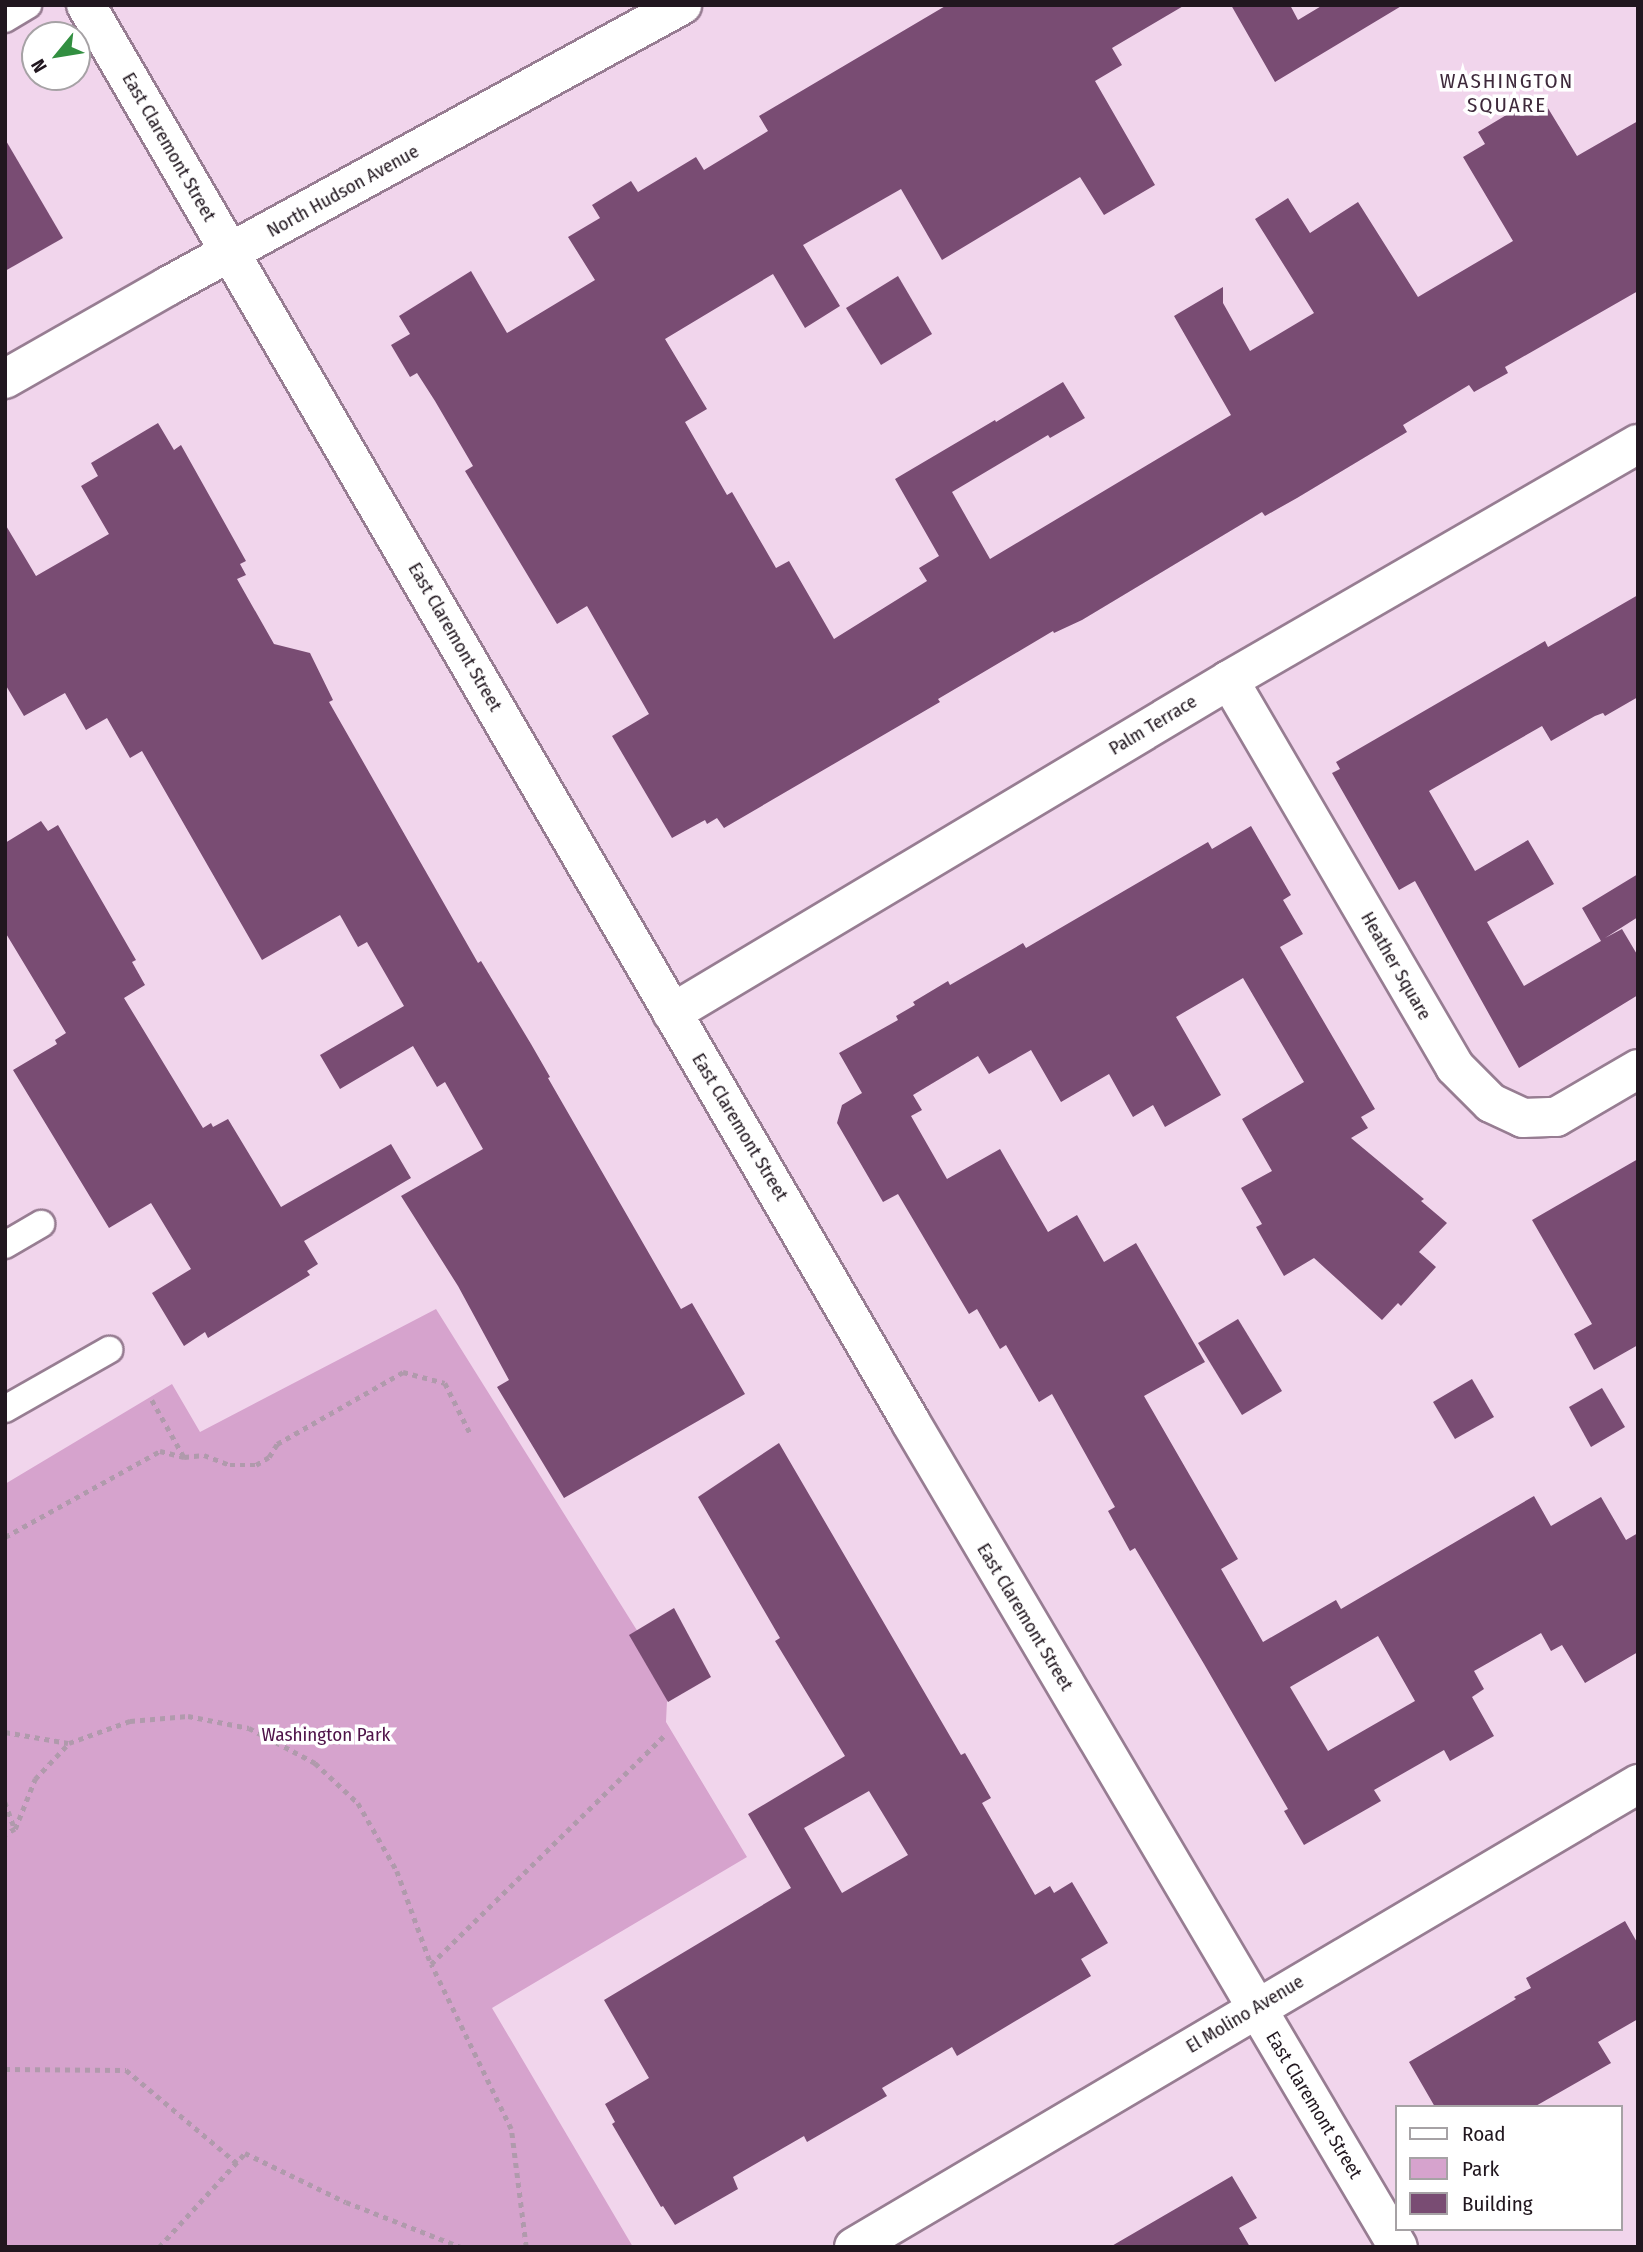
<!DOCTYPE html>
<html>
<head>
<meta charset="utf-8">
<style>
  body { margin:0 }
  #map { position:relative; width:1643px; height:2252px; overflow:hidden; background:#f1d5ec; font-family:"Fira Sans Condensed",sans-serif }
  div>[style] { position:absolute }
  .green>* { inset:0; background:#d6a3cd }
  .building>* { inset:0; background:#794c73 }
  .path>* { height:4.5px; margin-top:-2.25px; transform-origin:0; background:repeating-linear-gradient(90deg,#b09aac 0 5px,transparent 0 10px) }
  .roads { filter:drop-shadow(2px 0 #977d92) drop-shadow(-2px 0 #977d92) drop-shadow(0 2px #977d92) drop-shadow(0 -2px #977d92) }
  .lane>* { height:26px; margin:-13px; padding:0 13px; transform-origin:13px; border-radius:13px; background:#fff }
  .street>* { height:38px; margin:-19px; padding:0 19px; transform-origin:19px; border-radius:19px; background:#fff }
  .secondary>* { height:38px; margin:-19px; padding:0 19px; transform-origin:19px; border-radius:19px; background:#fff }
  span { translate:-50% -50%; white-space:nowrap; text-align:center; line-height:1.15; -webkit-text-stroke:7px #fff; paint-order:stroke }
  .street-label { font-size:19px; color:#21171f }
  .park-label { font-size:19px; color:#4e1248 }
  .neighbourhood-label { font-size:21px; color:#3e293b; letter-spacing:2px }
  .frame { position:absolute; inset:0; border:7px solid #21171f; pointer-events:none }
  .legend { position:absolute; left:1395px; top:2105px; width:228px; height:126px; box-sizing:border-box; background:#fff; border:2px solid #a6a2a5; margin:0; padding:9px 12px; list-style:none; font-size:21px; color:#21171f }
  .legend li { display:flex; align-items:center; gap:14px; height:35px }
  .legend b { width:35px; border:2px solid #a6a2a5 }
  .north { position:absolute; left:21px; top:21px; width:70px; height:70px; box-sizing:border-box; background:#fff; border:2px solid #a6a2a5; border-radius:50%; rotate:240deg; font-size:19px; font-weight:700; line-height:28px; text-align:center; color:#21171f }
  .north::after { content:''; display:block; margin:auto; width:24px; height:32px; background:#328f41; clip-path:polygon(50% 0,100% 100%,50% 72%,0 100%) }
</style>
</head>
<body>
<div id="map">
  <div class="green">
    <div style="clip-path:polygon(436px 1309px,668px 1680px,666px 1722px,747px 1857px,492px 2008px,633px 2247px,5px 2247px,5px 1484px,172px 1384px,200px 1432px)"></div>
  </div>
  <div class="building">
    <div style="clip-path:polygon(947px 5px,1185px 5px,1112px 48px,1122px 65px,1095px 81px,1155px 185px,1104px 215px,1080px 177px,942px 260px,901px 189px,803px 245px,840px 306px,805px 328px,773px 274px,665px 339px,707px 409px,685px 422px,727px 495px,732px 492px,776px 568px,789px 561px,834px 639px,927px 581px,919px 568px,939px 556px,895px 479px,995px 420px,996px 422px,1063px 382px,1085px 418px,1050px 438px,1048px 435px,952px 492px,990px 559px,1231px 415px,1174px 316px,1223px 287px,1223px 303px,1250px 351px,1314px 313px,1255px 219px,1288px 198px,1310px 233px,1358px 202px,1418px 297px,1513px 241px,1463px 157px,1485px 144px,1478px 132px,1540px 95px,1577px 156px,1638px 121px,1638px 291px,1505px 367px,1508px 373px,1474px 392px,1469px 385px,1403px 425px,1407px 432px,1297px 498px,1265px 516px,1262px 512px,1082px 620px,1054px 633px,1053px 631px,938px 699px,940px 702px,724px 828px,717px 818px,707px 824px,705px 820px,672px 838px,612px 736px,649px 714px,587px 606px,557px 624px,465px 471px,473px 466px,435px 401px,417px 373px,410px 377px,391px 345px,410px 334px,399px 316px,471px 271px,507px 333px,595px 280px,568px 237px,600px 218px,592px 205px,631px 181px,638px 192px,696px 157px,704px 170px,768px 131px,759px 116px)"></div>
    <div style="clip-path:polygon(1231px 5px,1290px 5px,1298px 20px,1323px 5px,1403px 5px,1275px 82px)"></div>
    <div style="clip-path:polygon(5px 139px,63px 238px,5px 271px)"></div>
    <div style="clip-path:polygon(898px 276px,932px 334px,881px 365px,846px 308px)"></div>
    <div style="clip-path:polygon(158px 423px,174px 450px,181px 445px,246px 561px,240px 564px,246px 575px,237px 579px,274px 644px,310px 653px,333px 700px,329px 702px,478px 963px,481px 961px,531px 1044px,550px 1077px,548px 1078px,681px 1309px,692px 1303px,745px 1394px,564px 1498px,497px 1387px,509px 1380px,458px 1286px,401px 1196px,483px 1149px,445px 1082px,437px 1087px,413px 1046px,340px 1089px,320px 1055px,404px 1006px,367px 942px,358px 947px,340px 915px,262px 960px,142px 751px,130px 758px,107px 718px,86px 730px,65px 693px,24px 716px,5px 684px,5px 524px,36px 576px,109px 534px,81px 486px,98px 476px,91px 463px)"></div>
    <div style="clip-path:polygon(1638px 595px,1638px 697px,1605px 716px,1603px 713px,1595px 716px,1551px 741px,1542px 726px,1429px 791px,1475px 871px,1528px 840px,1554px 884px,1487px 922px,1524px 986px,1601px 941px,1582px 908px,1638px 874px,1638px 917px,1605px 938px,1622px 929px,1638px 956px,1638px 995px,1519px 1068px,1415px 881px,1399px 890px,1332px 773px,1340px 769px,1336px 762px,1545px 641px,1548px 647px)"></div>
    <div style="clip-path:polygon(41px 821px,48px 831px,58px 825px,136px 960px,132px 962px,145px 985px,124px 998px,203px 1128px,211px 1123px,213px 1127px,228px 1119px,281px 1207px,391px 1144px,411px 1178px,304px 1241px,318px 1264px,307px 1271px,310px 1275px,208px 1338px,205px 1332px,184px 1346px,152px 1293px,191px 1269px,151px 1203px,109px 1228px,13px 1070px,57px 1044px,55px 1040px,66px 1033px,5px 932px,5px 843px)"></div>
    <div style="clip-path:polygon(evenodd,1251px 826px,1291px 895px,1283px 900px,1303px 934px,1280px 947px,1375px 1109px,1361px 1117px,1368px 1128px,1351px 1138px,1424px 1199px,1421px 1201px,1447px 1223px,1419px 1252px,1436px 1267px,1401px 1306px,1398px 1303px,1382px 1320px,1314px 1258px,1284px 1276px,1256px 1227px,1262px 1224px,1241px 1188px,1272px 1171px,1242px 1119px,1304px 1082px,1243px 978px,1176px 1017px,1221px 1095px,1165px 1127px,1153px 1105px,1133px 1117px,1109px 1074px,1061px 1102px,1031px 1050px,989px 1074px,978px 1056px,913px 1095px,922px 1110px,911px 1116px,947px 1179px,1000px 1149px,1048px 1232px,1077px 1215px,1104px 1262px,1136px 1243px,1205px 1362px,1144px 1396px,1238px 1559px,1221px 1569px,1263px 1642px,1336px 1600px,1341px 1609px,1534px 1496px,1551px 1526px,1601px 1497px,1626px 1540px,1638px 1533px,1638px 1652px,1585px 1683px,1562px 1645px,1551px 1651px,1541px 1633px,1474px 1671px,1484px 1689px,1472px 1697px,1494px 1736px,1450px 1761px,1444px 1750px,1374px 1790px,1381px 1801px,1304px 1845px,1284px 1811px,1288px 1809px,1204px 1664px,1135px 1548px,1130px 1551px,1108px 1511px,1115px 1507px,1052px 1394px,1039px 1402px,1006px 1345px,1000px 1349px,977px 1309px,969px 1314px,898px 1194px,883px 1202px,837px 1123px,842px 1105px,862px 1093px,839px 1053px,898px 1020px,896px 1016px,915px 1005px,913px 1002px,948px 981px,950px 985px,1023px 943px,1026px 948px,1208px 842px,1212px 849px,1251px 826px,1378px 1636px,1415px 1701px,1328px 1751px,1290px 1687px,1378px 1636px)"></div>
    <div style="clip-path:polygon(1638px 1159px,1638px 1345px,1594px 1370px,1574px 1334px,1592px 1324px,1532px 1220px)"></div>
    <div style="clip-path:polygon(1238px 1319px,1282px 1391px,1242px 1415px,1198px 1343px)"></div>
    <div style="clip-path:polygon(1472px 1379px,1494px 1417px,1455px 1439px,1433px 1402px)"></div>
    <div style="clip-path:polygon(1602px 1388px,1625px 1427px,1591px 1447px,1569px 1407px)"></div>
    <div style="clip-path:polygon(evenodd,779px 1443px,961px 1755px,965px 1753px,991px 1798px,982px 1803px,1035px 1895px,1050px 1886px,1054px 1893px,1072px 1882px,1108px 1943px,1081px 1959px,1091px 1976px,957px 2056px,952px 2047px,882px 2088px,887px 2096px,807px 2142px,804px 2136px,733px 2177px,738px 2189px,675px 2225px,663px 2206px,661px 2207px,612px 2124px,615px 2122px,605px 2104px,649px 2078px,604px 2000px,791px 1888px,748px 1814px,845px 1756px,775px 1641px,780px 1638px,698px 1497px,779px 1443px,869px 1791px,908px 1855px,842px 1893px,804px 1828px,869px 1791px)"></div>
    <div style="clip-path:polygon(674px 1608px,711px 1677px,668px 1702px,629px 1635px)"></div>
    <div style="clip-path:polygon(1625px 1921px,1638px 1944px,1638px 2019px,1598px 2042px,1611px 2063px,1534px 2107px,1435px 2107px,1409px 2062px,1516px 1999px,1514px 1997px,1531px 1988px,1526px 1978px)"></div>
    <div style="clip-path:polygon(1232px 2176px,1257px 2218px,1239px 2228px,1250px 2247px,1110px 2247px)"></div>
  </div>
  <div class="path">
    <div style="left:152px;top:1400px;width:65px;rotate:60.7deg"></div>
    <div style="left:5px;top:1537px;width:177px;rotate:-29deg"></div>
    <div style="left:160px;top:1451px;width:25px;rotate:14deg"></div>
    <div style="left:184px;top:1457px;width:20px;rotate:-6deg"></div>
    <div style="left:204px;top:1455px;width:28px;rotate:21deg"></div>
    <div style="left:230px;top:1465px;width:26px"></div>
    <div style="left:256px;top:1465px;width:15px;rotate:-32deg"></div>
    <div style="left:269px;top:1457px;width:15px;rotate:-58deg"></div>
    <div style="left:277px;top:1444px;width:145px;rotate:-29.7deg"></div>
    <div style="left:403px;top:1372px;width:43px;rotate:14.7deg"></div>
    <div style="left:445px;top:1383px;width:56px;rotate:63.4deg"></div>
    <div style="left:5px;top:1732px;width:64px;rotate:9.9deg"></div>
    <div style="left:5px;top:1802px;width:29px;rotate:70deg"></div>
    <div style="left:15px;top:1829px;width:12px;rotate:149deg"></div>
    <div style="left:15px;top:1829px;width:54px;rotate:-68.2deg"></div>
    <div style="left:35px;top:1779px;width:50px;rotate:-46.6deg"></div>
    <div style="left:69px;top:1743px;width:65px;rotate:-19.8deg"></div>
    <div style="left:130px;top:1721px;width:58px;rotate:-4.9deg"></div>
    <div style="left:188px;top:1716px;width:62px;rotate:11.1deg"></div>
    <div style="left:249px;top:1728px;width:75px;rotate:27.9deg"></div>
    <div style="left:315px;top:1763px;width:59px;rotate:42.9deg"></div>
    <div style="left:358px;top:1803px;width:78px;rotate:60.2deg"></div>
    <div style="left:397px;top:1871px;width:99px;rotate:69.9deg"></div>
    <div style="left:5px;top:2069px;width:121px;rotate:0.5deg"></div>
    <div style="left:126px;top:2070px;width:145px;rotate:40deg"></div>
    <div style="left:159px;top:2247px;width:127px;rotate:-47.5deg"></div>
    <div style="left:245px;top:2153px;width:112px;rotate:25.9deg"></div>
    <div style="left:346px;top:2202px;width:123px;rotate:21.4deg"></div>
    <div style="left:526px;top:2247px;width:119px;rotate:-97.2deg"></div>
    <div style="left:511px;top:2129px;width:183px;rotate:-115.9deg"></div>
    <div style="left:431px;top:1964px;width:327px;rotate:-44.4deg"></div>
  </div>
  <div class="roads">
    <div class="lane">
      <div style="left:5px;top:19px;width:27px;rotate:-31deg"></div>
      <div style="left:5px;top:1245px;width:42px;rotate:-30.3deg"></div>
      <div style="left:5px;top:1409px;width:120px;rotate:-29.6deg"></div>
    </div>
    <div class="street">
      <div style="left:86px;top:5px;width:1638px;rotate:59.8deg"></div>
      <div style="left:910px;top:1421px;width:959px;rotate:59.43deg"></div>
      <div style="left:5px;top:379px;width:188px;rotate:-29.7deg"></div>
      <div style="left:168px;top:286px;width:586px;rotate:-28.67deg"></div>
      <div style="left:1229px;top:680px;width:448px;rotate:59.7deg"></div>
      <div style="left:1455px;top:1067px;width:51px;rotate:45deg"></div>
      <div style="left:1491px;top:1103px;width:35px;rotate:25deg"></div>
      <div style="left:1523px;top:1118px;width:33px;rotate:-2deg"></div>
      <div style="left:1556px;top:1117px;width:95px;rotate:-30.3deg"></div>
      <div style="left:672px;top:1013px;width:649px;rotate:-30.87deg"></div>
      <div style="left:1229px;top:680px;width:472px;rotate:-30deg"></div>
    </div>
    <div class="secondary">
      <div style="left:854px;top:2247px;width:911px;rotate:-30.56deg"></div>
    </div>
  </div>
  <div class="street-label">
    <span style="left:169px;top:147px;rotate:60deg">East Claremont Street</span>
    <span style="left:343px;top:191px;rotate:-29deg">North Hudson Avenue</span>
    <span style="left:455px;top:637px;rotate:60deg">East Claremont Street</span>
    <span style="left:1153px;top:725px;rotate:-31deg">Palm Terrace</span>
    <span style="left:1396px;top:966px;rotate:60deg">Heather Square</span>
    <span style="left:740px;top:1127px;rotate:59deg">East Claremont Street</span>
    <span style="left:1025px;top:1617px;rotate:59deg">East Claremont Street</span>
    <span style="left:1245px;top:2014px;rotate:-31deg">El Molino Avenue</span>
    <span style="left:1314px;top:2105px;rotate:59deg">East Claremont Street</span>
  </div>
  <div class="park-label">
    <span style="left:326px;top:1735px">Washington Park</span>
  </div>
  <div class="neighbourhood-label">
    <span style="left:1507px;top:93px">WASHINGTON<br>SQUARE</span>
  </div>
  <div class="frame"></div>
  <ul class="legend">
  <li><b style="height:9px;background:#fff"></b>Road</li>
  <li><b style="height:19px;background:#d6a3cd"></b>Park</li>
  <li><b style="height:19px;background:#794c73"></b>Building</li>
  </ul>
  <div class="north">N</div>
</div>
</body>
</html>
